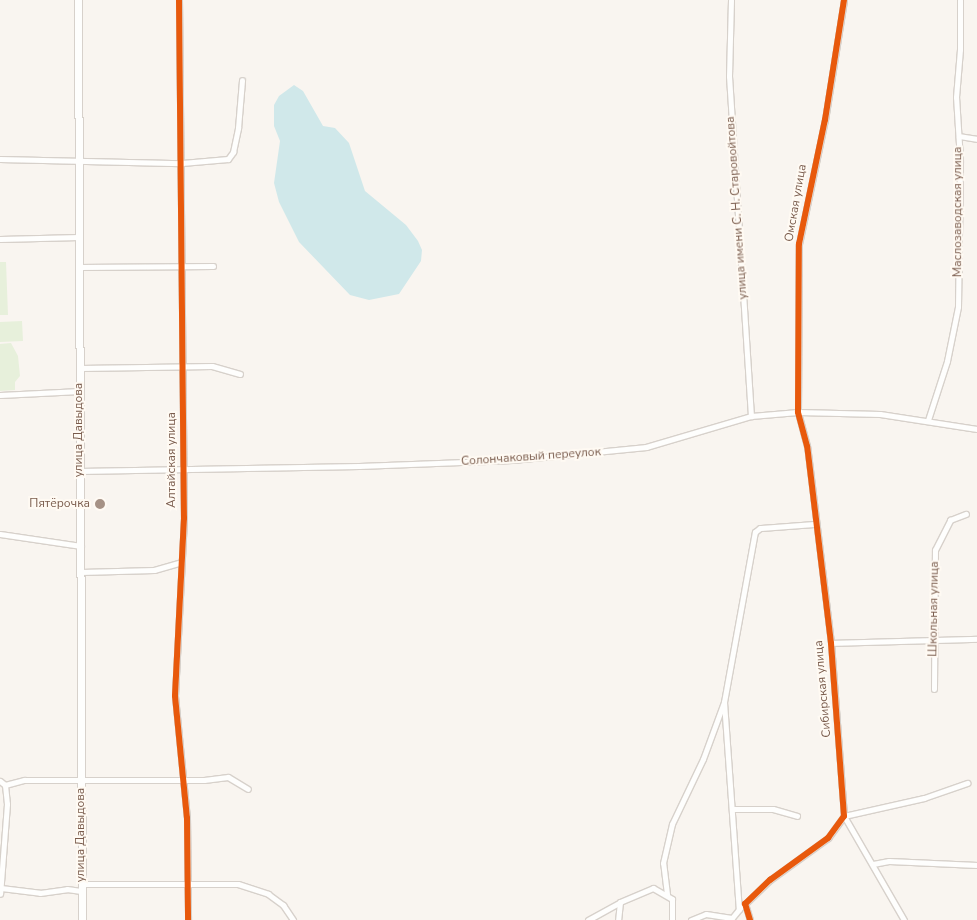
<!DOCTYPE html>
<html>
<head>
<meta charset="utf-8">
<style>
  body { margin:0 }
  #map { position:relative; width:977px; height:920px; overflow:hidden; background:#f9f5f0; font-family:"Nunito Sans",sans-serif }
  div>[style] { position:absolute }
  .green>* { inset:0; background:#e7f0db }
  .water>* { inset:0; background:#d0e8ea }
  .roads { filter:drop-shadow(1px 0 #d7d1cb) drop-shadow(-1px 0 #d7d1cb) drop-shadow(0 1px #d7d1cb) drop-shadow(0 -1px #d7d1cb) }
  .street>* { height:5px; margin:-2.5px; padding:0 2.5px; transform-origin:2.5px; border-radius:2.5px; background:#fefefd }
  .secondary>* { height:7px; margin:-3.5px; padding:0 3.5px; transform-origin:3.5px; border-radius:3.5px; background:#fefefd }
  .cycleway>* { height:6px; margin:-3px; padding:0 3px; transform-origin:3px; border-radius:3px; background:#e8590c }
  .dots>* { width:14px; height:14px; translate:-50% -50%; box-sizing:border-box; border:2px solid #fffaf3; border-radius:50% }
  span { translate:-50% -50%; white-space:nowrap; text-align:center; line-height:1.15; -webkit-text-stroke:4px #fffaf3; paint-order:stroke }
  .street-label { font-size:12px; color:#7a5c4d }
  .poi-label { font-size:12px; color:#7a5c4d }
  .right { translate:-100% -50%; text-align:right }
</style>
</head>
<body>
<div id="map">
  <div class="green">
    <div style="clip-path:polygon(0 262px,6px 262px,8px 315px,0 315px)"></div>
    <div style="clip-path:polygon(22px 321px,23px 341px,0 342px,0 322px)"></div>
    <div style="clip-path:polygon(11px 343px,18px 356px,20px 376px,15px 382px,15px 390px,0 391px,0 344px)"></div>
  </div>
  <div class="water">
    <div style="clip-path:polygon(294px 85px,303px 91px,323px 126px,335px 128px,349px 143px,365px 191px,406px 225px,418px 241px,422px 250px,421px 261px,399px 294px,369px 300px,350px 295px,299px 242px,279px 202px,274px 183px,280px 141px,274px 126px,274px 105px,279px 96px)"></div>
  </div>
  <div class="roads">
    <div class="street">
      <div style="left:179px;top:0;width:518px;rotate:89.45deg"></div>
      <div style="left:184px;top:518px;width:178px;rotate:92.9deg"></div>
      <div style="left:175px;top:696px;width:123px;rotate:84.4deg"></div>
      <div style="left:187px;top:818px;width:102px;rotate:89.4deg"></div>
      <div style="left:731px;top:0;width:76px;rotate:91.5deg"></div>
      <div style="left:729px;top:76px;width:341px;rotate:86.3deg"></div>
      <div style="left:959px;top:136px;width:18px;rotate:9deg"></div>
      <div style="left:0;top:159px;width:182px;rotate:1.3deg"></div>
      <div style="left:182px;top:163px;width:46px;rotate:-5deg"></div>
      <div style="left:228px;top:159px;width:9px;rotate:-54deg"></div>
      <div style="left:233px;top:152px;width:25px;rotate:-78deg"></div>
      <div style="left:238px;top:128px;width:48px;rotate:-85.2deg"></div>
      <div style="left:0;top:239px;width:79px;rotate:-1.5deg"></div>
      <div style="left:79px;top:267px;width:134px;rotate:-0.4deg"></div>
      <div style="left:80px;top:368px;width:132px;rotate:-0.9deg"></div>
      <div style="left:212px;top:366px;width:29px;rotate:16deg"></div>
      <div style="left:0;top:395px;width:80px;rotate:-2.9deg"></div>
      <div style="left:928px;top:420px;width:62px;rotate:-72.1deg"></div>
      <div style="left:947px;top:361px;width:55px;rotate:-78.5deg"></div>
      <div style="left:958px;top:307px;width:147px;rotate:-89.2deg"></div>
      <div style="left:960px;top:160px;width:63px;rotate:-93.6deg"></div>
      <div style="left:956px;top:97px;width:48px;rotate:-85.2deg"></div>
      <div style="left:960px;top:49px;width:49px;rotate:-90deg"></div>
      <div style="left:79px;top:471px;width:280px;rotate:-1deg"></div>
      <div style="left:359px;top:466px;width:153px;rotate:-2.2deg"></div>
      <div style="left:512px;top:460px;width:135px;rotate:-5.5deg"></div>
      <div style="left:646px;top:447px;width:109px;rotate:-16.4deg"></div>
      <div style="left:751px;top:416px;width:47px;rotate:-4.9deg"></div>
      <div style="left:798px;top:412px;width:82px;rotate:1.4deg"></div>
      <div style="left:880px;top:414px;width:98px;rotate:8.8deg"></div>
      <div style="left:0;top:534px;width:82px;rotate:8.4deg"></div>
      <div style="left:81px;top:572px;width:73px;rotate:-1.6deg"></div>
      <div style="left:154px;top:570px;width:29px;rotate:-16deg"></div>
      <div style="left:831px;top:643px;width:146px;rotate:-1.6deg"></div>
      <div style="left:934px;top:689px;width:139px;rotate:-89.6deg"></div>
      <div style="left:935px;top:550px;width:34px;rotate:-63deg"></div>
      <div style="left:950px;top:520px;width:17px;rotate:-21deg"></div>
      <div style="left:724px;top:702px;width:173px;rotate:-79.7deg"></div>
      <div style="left:755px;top:532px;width:6px;rotate:-39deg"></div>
      <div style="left:760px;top:528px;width:55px;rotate:-4.2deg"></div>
      <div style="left:0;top:781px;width:6px;rotate:39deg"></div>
      <div style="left:5px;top:785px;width:19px;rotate:84deg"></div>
      <div style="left:7px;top:804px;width:90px;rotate:94.4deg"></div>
      <div style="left:5px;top:785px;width:20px;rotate:-15deg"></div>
      <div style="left:24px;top:780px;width:180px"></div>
      <div style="left:204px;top:780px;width:24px;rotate:-7deg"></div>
      <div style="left:228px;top:777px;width:23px;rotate:31deg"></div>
      <div style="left:733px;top:809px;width:40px"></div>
      <div style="left:773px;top:809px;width:25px;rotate:16deg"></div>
      <div style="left:873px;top:864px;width:16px;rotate:-11deg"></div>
      <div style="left:889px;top:861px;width:88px;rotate:2.6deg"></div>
      <div style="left:81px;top:884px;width:157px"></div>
      <div style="left:238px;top:884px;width:32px;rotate:18deg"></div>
      <div style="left:268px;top:894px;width:19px;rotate:36deg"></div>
      <div style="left:283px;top:905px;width:18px;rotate:56deg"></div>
      <div style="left:1px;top:888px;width:39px;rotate:7deg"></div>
      <div style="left:40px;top:893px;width:27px;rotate:-8deg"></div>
      <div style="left:67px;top:889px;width:14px;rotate:8deg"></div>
      <div style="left:667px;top:894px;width:31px;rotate:-97deg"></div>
      <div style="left:663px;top:863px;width:40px;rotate:-77deg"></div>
      <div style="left:672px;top:824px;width:72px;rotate:-64.5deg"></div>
      <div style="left:703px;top:759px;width:61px;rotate:-69.8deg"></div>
      <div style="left:724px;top:702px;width:208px;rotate:85.9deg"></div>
      <div style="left:620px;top:902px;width:36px;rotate:-23deg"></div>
      <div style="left:653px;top:888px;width:22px;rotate:30deg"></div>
      <div style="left:672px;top:899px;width:21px;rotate:90deg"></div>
      <div style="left:588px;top:920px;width:37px;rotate:-29deg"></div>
      <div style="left:620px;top:902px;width:18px;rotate:96deg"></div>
      <div style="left:691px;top:920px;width:16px;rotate:-22deg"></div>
      <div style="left:706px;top:914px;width:26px;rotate:9deg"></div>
      <div style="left:732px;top:918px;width:14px;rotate:-51deg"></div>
      <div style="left:750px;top:920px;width:17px;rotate:-107deg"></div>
      <div style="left:745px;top:904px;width:35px;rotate:-44deg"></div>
      <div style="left:770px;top:880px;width:72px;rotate:-35.9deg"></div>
      <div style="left:828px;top:838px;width:27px;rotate:-54deg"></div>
      <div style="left:844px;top:816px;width:173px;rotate:-94.3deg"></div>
      <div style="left:831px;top:643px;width:198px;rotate:-96.9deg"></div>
      <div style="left:807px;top:446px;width:35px;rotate:-105deg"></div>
      <div style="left:798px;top:412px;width:168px;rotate:-89.7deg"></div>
      <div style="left:799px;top:244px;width:127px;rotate:-78.2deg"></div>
      <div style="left:825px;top:120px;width:121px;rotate:-81deg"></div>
      <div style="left:904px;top:920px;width:120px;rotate:-120deg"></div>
      <div style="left:844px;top:816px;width:82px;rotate:-12.7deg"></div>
      <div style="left:924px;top:798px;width:46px;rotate:-19.2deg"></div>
    </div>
    <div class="secondary">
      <div style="left:78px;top:0;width:920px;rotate:89.75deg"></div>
    </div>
  </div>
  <div class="cycleway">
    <div style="left:179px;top:0;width:518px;rotate:89.45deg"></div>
    <div style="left:184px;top:518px;width:178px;rotate:92.9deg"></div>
    <div style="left:175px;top:696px;width:123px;rotate:84.4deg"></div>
    <div style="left:187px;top:818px;width:102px;rotate:89.4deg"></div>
    <div style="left:750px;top:920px;width:17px;rotate:-107deg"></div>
    <div style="left:745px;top:904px;width:35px;rotate:-44deg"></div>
    <div style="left:770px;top:880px;width:72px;rotate:-35.9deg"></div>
    <div style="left:828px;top:838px;width:27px;rotate:-54deg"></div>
    <div style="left:844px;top:816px;width:173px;rotate:-94.3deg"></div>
    <div style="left:831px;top:643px;width:198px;rotate:-96.9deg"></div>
    <div style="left:807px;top:446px;width:35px;rotate:-105deg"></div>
    <div style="left:798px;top:412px;width:168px;rotate:-89.7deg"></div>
    <div style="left:799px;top:244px;width:127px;rotate:-78.2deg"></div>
    <div style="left:825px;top:120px;width:121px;rotate:-81deg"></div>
  </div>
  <div class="dots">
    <div style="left:100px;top:504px;background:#a69286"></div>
  </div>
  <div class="street-label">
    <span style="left:796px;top:203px;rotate:-80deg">Омская улица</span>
    <span style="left:737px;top:208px;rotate:-94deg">улица имени С. Н. Старовойтова</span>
    <span style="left:958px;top:212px;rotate:-90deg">Маслозаводская улица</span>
    <span style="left:79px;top:430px;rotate:-90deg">улица Давыдова</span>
    <span style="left:531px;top:457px;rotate:-4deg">Солончаковый переулок</span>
    <span style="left:172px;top:460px;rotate:-90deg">Алтайская улица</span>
    <span style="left:934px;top:609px;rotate:-89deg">Школьная улица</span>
    <span style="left:823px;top:689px;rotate:-95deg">Сибирская улица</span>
    <span style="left:81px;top:835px;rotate:-90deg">улица Давыдова</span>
  </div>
  <div class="poi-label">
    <span class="right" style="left:90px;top:504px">Пятёрочка</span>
  </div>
</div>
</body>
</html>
